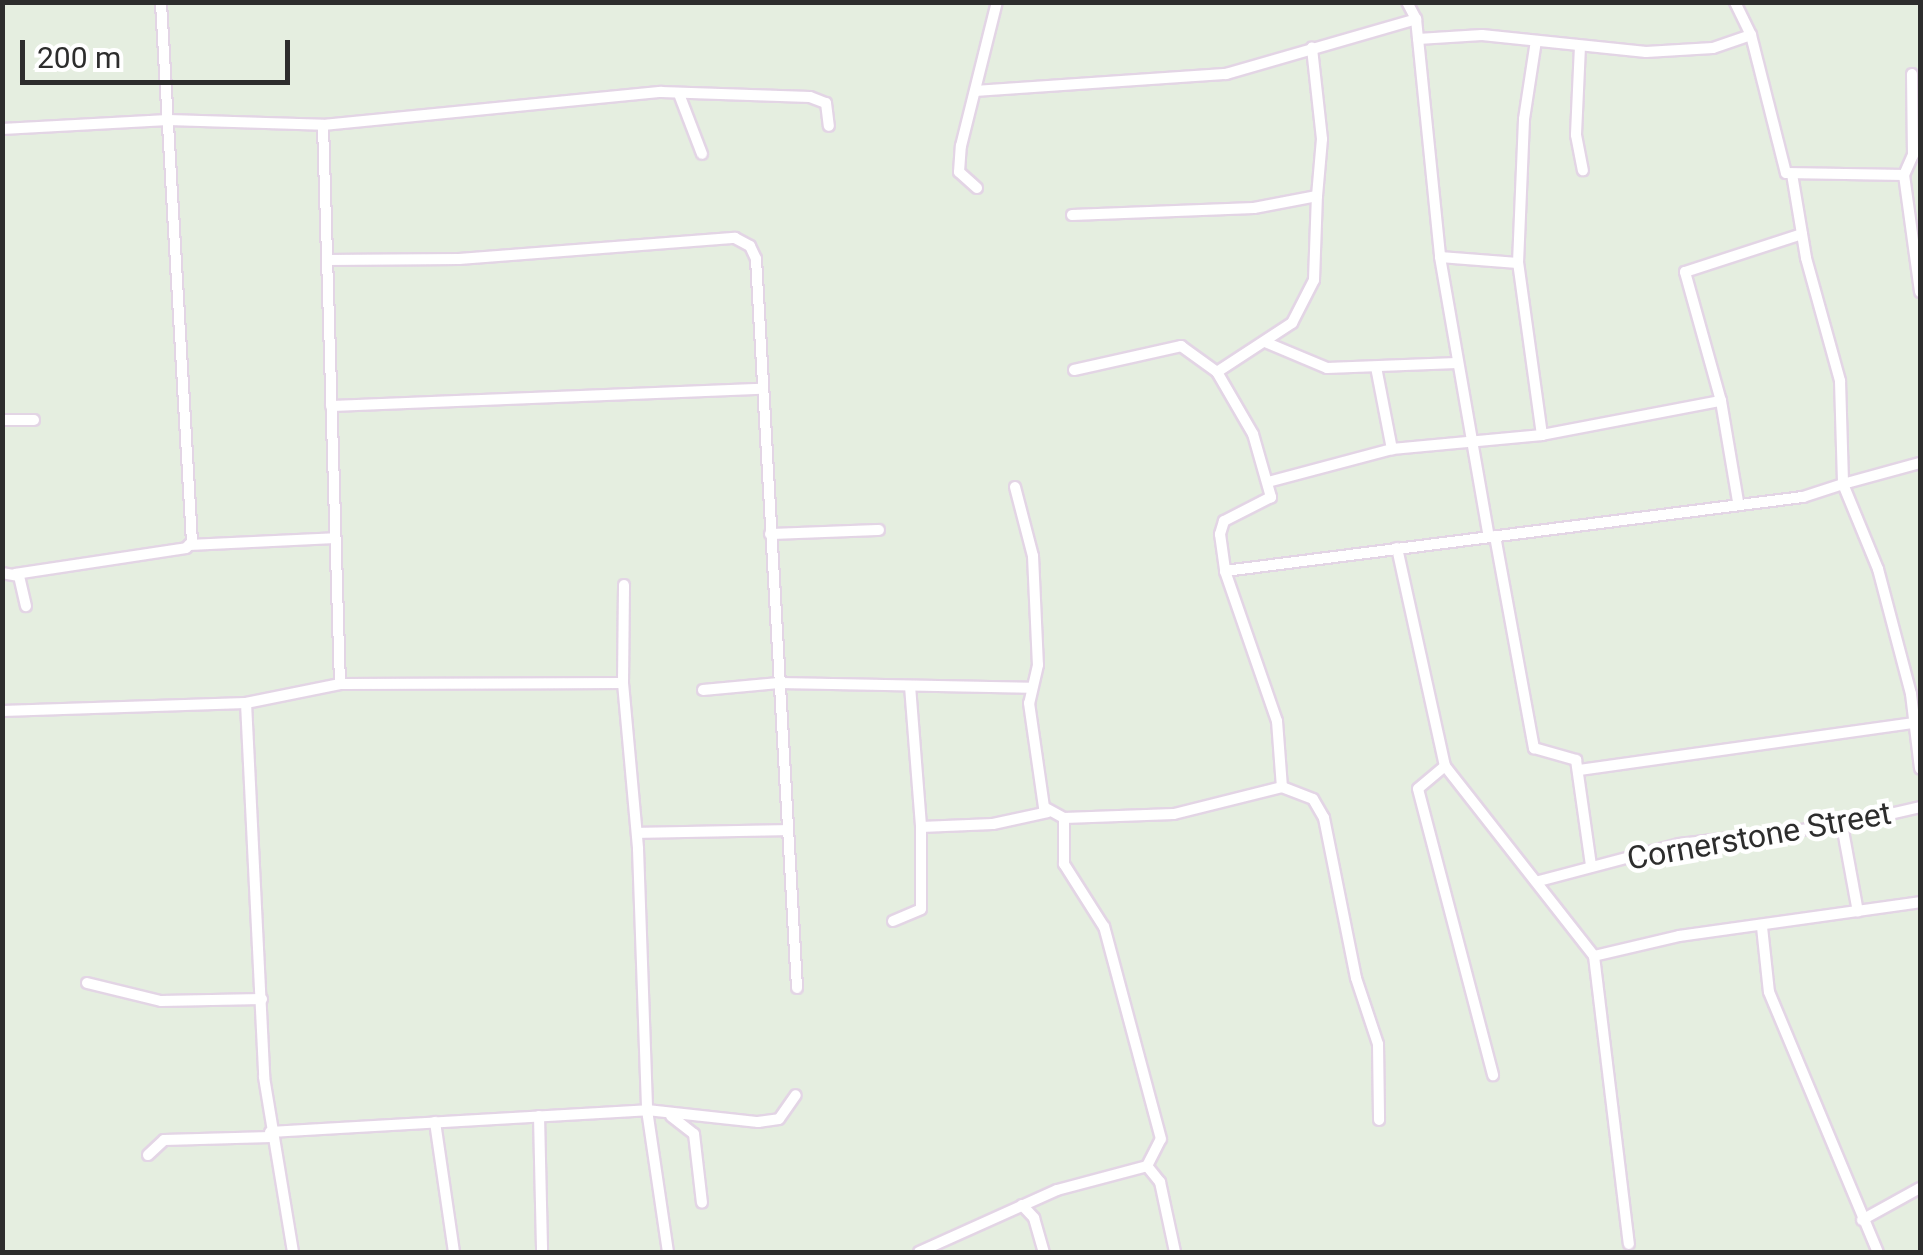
<!DOCTYPE html>
<html>
<head>
<meta charset="utf-8">
<style>
  body { margin:0 }
  #map { position:relative; width:1923px; height:1255px; overflow:hidden; background:#e5eee0; font-family:Roboto,sans-serif }
  div>[style] { position:absolute }
  .roads { filter:drop-shadow(2px 0 #e3d5e5) drop-shadow(-2px 0 #e3d5e5) drop-shadow(0 2px #e3d5e5) drop-shadow(0 -2px #e3d5e5) }
  .minor>* { height:10px; margin:-5px; padding:0 5px; transform-origin:5px; border-radius:5px; background:#fff }
  span { translate:-50% -50%; white-space:nowrap; text-align:center; line-height:1.15; -webkit-text-stroke:9px #fff; paint-order:stroke }
  .street-label { font-size:32px; color:#2d2d2d }
  .frame { position:absolute; inset:0; border:5px solid #2d2d2d; pointer-events:none }
  .scale { position:absolute; left:20px; top:40px; width:270px; height:45px; box-sizing:border-box; border:5px solid #2d2d2d; border-top:0; padding-left:12px; font-size:30px; line-height:35px; white-space:nowrap; color:#2d2d2d; -webkit-text-stroke:8px #fff; paint-order:stroke }
</style>
</head>
<body>
<div id="map">
  <div class="roads">
    <div class="minor">
      <div style="left:1407px;top:2px;width:19px;rotate:62deg"></div>
      <div style="left:1416px;top:19px;width:239px;rotate:84.2deg"></div>
      <div style="left:1440px;top:257px;width:284px;rotate:80.1deg"></div>
      <div style="left:1751px;top:35px;width:142px;rotate:75.8deg"></div>
      <div style="left:1786px;top:173px;width:118px;rotate:1deg"></div>
      <div style="left:1904px;top:175px;width:118px;rotate:82.2deg"></div>
      <div style="left:1418px;top:39px;width:64px;rotate:-3.6deg"></div>
      <div style="left:1482px;top:35px;width:165px;rotate:5.9deg"></div>
      <div style="left:1646px;top:52px;width:67px;rotate:-3.4deg"></div>
      <div style="left:1713px;top:48px;width:40px;rotate:-18.9deg"></div>
      <div style="left:1751px;top:35px;width:37px;rotate:-116deg"></div>
      <div style="left:1580px;top:46px;width:89px;rotate:92.6deg"></div>
      <div style="left:1576px;top:135px;width:36px;rotate:79deg"></div>
      <div style="left:976px;top:91px;width:251px;rotate:-3.9deg"></div>
      <div style="left:1226px;top:74px;width:198px;rotate:-16.1deg"></div>
      <div style="left:679px;top:94px;width:64px;rotate:69deg"></div>
      <div style="left:323px;top:125px;width:340px;rotate:-5.6deg"></div>
      <div style="left:661px;top:92px;width:149px;rotate:1.9deg"></div>
      <div style="left:810px;top:97px;width:17px;rotate:21deg"></div>
      <div style="left:826px;top:103px;width:23px;rotate:83deg"></div>
      <div style="left:2px;top:129px;width:166px;rotate:-3.1deg"></div>
      <div style="left:168px;top:120px;width:155px;rotate:1.8deg"></div>
      <div style="left:323px;top:125px;width:559px;rotate:88.26deg"></div>
      <div style="left:1792px;top:174px;width:85px;rotate:80.5deg"></div>
      <div style="left:1806px;top:258px;width:128px;rotate:74.5deg"></div>
      <div style="left:1840px;top:381px;width:103px;rotate:88.3deg"></div>
      <div style="left:1843px;top:484px;width:80px;rotate:-15.3deg"></div>
      <div style="left:1904px;top:175px;width:22px;rotate:-66deg"></div>
      <div style="left:1913px;top:155px;width:81px;rotate:-90.7deg"></div>
      <div style="left:977px;top:188px;width:24px;rotate:-138deg"></div>
      <div style="left:959px;top:172px;width:26px;rotate:-86deg"></div>
      <div style="left:961px;top:146px;width:148px;rotate:-76deg"></div>
      <div style="left:1072px;top:215px;width:182px;rotate:-2.2deg"></div>
      <div style="left:1254px;top:208px;width:64px;rotate:-10.8deg"></div>
      <div style="left:1317px;top:196px;width:57px;rotate:-85deg"></div>
      <div style="left:1322px;top:139px;width:92px;rotate:-96.3deg"></div>
      <div style="left:1440px;top:257px;width:78px;rotate:4.4deg"></div>
      <div style="left:327px;top:260px;width:132px;rotate:-0.4deg"></div>
      <div style="left:459px;top:259px;width:277px;rotate:-4.4deg"></div>
      <div style="left:735px;top:238px;width:17px;rotate:28deg"></div>
      <div style="left:750px;top:246px;width:14px;rotate:65deg"></div>
      <div style="left:756px;top:259px;width:730px;rotate:86.78deg"></div>
      <div style="left:1265px;top:342px;width:67px;rotate:22.8deg"></div>
      <div style="left:1327px;top:368px;width:130px;rotate:-2.2deg"></div>
      <div style="left:1376px;top:367px;width:84px;rotate:79deg"></div>
      <div style="left:1074px;top:370px;width:110px;rotate:-12.6deg"></div>
      <div style="left:1181px;top:346px;width:44px;rotate:35.8deg"></div>
      <div style="left:1217px;top:372px;width:72px;rotate:59.9deg"></div>
      <div style="left:1253px;top:434px;width:66px;rotate:74.1deg"></div>
      <div style="left:1271px;top:497px;width:53px;rotate:152.9deg"></div>
      <div style="left:1224px;top:521px;width:14px;rotate:107deg"></div>
      <div style="left:1220px;top:534px;width:37px;rotate:82deg"></div>
      <div style="left:1225px;top:571px;width:159px;rotate:70.9deg"></div>
      <div style="left:1277px;top:721px;width:66px;rotate:85.7deg"></div>
      <div style="left:1217px;top:372px;width:90px;rotate:-33.2deg"></div>
      <div style="left:1292px;top:323px;width:48px;rotate:-62.9deg"></div>
      <div style="left:1314px;top:280px;width:84px;rotate:-88deg"></div>
      <div style="left:1721px;top:401px;width:134px;rotate:-105.6deg"></div>
      <div style="left:1685px;top:272px;width:123px;rotate:-18deg"></div>
      <div style="left:331px;top:406px;width:432px;rotate:-2.3deg"></div>
      <div style="left:2px;top:420px;width:32px"></div>
      <div style="left:1542px;top:435px;width:182px;rotate:-10.8deg"></div>
      <div style="left:1721px;top:401px;width:101px;rotate:80.4deg"></div>
      <div style="left:1268px;top:482px;width:128px;rotate:-14.9deg"></div>
      <div style="left:1392px;top:449px;width:151px;rotate:-5.3deg"></div>
      <div style="left:1542px;top:435px;width:174px;rotate:-97.9deg"></div>
      <div style="left:1518px;top:263px;width:144px;rotate:-87.6deg"></div>
      <div style="left:1524px;top:119px;width:79px;rotate:-81.3deg"></div>
      <div style="left:1015px;top:487px;width:71px;rotate:75.4deg"></div>
      <div style="left:1033px;top:556px;width:109px;rotate:87.4deg"></div>
      <div style="left:1038px;top:665px;width:39px;rotate:103deg"></div>
      <div style="left:1029px;top:703px;width:105px;rotate:81.8deg"></div>
      <div style="left:1044px;top:807px;width:23px;rotate:29deg"></div>
      <div style="left:1064px;top:818px;width:110px;rotate:-2.1deg"></div>
      <div style="left:1174px;top:814px;width:111px;rotate:-14deg"></div>
      <div style="left:1282px;top:787px;width:33px;rotate:21deg"></div>
      <div style="left:1313px;top:799px;width:22px;rotate:60deg"></div>
      <div style="left:1324px;top:818px;width:163px;rotate:78.7deg"></div>
      <div style="left:1356px;top:978px;width:70px;rotate:71.6deg"></div>
      <div style="left:1378px;top:1044px;width:76px;rotate:89.2deg"></div>
      <div style="left:770px;top:534px;width:109px;rotate:-2.1deg"></div>
      <div style="left:1495px;top:536px;width:216px;rotate:79.6deg"></div>
      <div style="left:1534px;top:748px;width:44px;rotate:15.9deg"></div>
      <div style="left:1576px;top:760px;width:107px;rotate:81.9deg"></div>
      <div style="left:189px;top:545px;width:146px;rotate:-2.7deg"></div>
      <div style="left:1397px;top:548px;width:223px;rotate:77.6deg"></div>
      <div style="left:1445px;top:766px;width:241px;rotate:51.9deg"></div>
      <div style="left:1594px;top:956px;width:87px;rotate:-13.2deg"></div>
      <div style="left:1679px;top:936px;width:243px;rotate:-8deg"></div>
      <div style="left:1225px;top:571px;width:583px;rotate:-7.3deg"></div>
      <div style="left:1803px;top:497px;width:42px;rotate:-18deg"></div>
      <div style="left:1843px;top:484px;width:92px;rotate:67.6deg"></div>
      <div style="left:1878px;top:569px;width:129px;rotate:75.2deg"></div>
      <div style="left:1911px;top:694px;width:75px;rotate:83.1deg"></div>
      <div style="left:2px;top:573px;width:17px;rotate:10deg"></div>
      <div style="left:19px;top:576px;width:31px;rotate:77deg"></div>
      <div style="left:15px;top:574px;width:173px;rotate:-8.6deg"></div>
      <div style="left:186px;top:548px;width:8px;rotate:-45deg"></div>
      <div style="left:192px;top:542px;width:541px;rotate:-93.29deg"></div>
      <div style="left:623px;top:683px;width:98px;rotate:-89.4deg"></div>
      <div style="left:910px;top:686px;width:141px;rotate:85.5deg"></div>
      <div style="left:921px;top:827px;width:72px;rotate:-2.4deg"></div>
      <div style="left:993px;top:824px;width:56px;rotate:-12.3deg"></div>
      <div style="left:703px;top:690px;width:76px;rotate:-5.3deg"></div>
      <div style="left:779px;top:683px;width:251px;rotate:1.1deg"></div>
      <div style="left:246px;top:703px;width:374px;rotate:87.2deg"></div>
      <div style="left:264px;top:1077px;width:177px;rotate:80.6deg"></div>
      <div style="left:2px;top:711px;width:244px;rotate:-1.9deg"></div>
      <div style="left:246px;top:703px;width:96px;rotate:-11.4deg"></div>
      <div style="left:340px;top:684px;width:283px;rotate:-0.2deg"></div>
      <div style="left:623px;top:683px;width:167px;rotate:84.8deg"></div>
      <div style="left:638px;top:849px;width:261px;rotate:88deg"></div>
      <div style="left:647px;top:1110px;width:144px;rotate:81.6deg"></div>
      <div style="left:1445px;top:766px;width:35px;rotate:140deg"></div>
      <div style="left:1418px;top:789px;width:296px;rotate:75.3deg"></div>
      <div style="left:1579px;top:770px;width:337px;rotate:-8deg"></div>
      <div style="left:1842px;top:825px;width:88px;rotate:79.6deg"></div>
      <div style="left:637px;top:833px;width:150px;rotate:-1.1deg"></div>
      <div style="left:1539px;top:881px;width:145px;rotate:-14.8deg"></div>
      <div style="left:1679px;top:844px;width:164px;rotate:-6.6deg"></div>
      <div style="left:1842px;top:825px;width:80px;rotate:-13deg"></div>
      <div style="left:893px;top:921px;width:30px;rotate:-23deg"></div>
      <div style="left:921px;top:909px;width:82px;rotate:-90deg"></div>
      <div style="left:1762px;top:927px;width:65px;rotate:83.9deg"></div>
      <div style="left:1769px;top:992px;width:282px;rotate:67.3deg"></div>
      <div style="left:1594px;top:956px;width:290px;rotate:83.1deg"></div>
      <div style="left:87px;top:983px;width:76px;rotate:13.7deg"></div>
      <div style="left:161px;top:1001px;width:101px;rotate:-1.1deg"></div>
      <div style="left:539px;top:1116px;width:136px;rotate:88.7deg"></div>
      <div style="left:671px;top:1116px;width:29px;rotate:38deg"></div>
      <div style="left:694px;top:1134px;width:69px;rotate:83.4deg"></div>
      <div style="left:435px;top:1122px;width:131px;rotate:81.7deg"></div>
      <div style="left:270px;top:1132px;width:378px;rotate:-3.3deg"></div>
      <div style="left:647px;top:1110px;width:112px;rotate:6.2deg"></div>
      <div style="left:758px;top:1122px;width:21px;rotate:-8deg"></div>
      <div style="left:779px;top:1119px;width:29px;rotate:-55deg"></div>
      <div style="left:148px;top:1155px;width:22px;rotate:-43deg"></div>
      <div style="left:164px;top:1140px;width:107px;rotate:-1.6deg"></div>
      <div style="left:1147px;top:1166px;width:21px;rotate:51deg"></div>
      <div style="left:1160px;top:1182px;width:72px;rotate:77.9deg"></div>
      <div style="left:1022px;top:1205px;width:18px;rotate:47deg"></div>
      <div style="left:1034px;top:1218px;width:35px;rotate:74deg"></div>
      <div style="left:1862px;top:1220px;width:66px;rotate:-28.9deg"></div>
      <div style="left:919px;top:1252px;width:151px;rotate:-24.2deg"></div>
      <div style="left:1057px;top:1190px;width:93px;rotate:-14.9deg"></div>
      <div style="left:1147px;top:1166px;width:30px;rotate:-63deg"></div>
      <div style="left:1161px;top:1139px;width:220px;rotate:-105deg"></div>
      <div style="left:1104px;top:927px;width:75px;rotate:-122.4deg"></div>
      <div style="left:1064px;top:864px;width:46px;rotate:-90deg"></div>
    </div>
  </div>
  <div class="street-label">
    <span style="left:1759px;top:836px;rotate:-10deg">Cornerstone Street</span>
  </div>
  <div class="frame"></div>
  <div class="scale">200 m</div>
</div>
</body>
</html>
